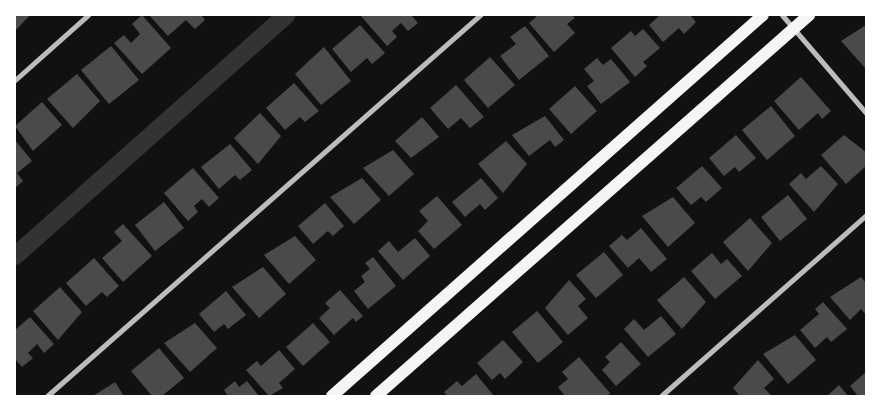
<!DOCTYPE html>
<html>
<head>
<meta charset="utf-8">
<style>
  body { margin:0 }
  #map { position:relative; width:881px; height:411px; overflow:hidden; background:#111; font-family:"Work Sans",sans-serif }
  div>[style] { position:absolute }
  .canal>* { height:18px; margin:-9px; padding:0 9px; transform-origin:9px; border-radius:9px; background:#333 }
  .building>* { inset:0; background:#4a4a4a }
  .minor>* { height:5px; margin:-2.5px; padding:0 2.5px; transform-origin:2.5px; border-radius:2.5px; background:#bcbcbc }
  .primary>* { height:12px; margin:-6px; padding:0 6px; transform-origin:6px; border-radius:6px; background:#f5f5f5 }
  span { translate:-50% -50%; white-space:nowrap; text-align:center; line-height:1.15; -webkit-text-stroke:4px #fff; paint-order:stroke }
  .frame { position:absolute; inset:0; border:16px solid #fff; pointer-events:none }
</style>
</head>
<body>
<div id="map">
  <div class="canal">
    <div style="left:15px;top:256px;width:363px;rotate:-41.6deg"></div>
  </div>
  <div class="building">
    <div style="clip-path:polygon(15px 15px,30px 15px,15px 31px)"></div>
    <div style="clip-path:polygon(142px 15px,171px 48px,142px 74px,114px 43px,124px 35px,131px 43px,140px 34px,132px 24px)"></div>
    <div style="clip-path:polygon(149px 15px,201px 15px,205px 20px,195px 29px,186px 20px,168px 36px)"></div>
    <div style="clip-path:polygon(411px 15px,418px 23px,408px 31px,401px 23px,392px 31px,397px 37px,387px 46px,361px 16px)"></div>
    <div style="clip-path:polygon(538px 15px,572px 15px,575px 18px,567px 24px,575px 33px,554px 52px,529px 23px)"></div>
    <div style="clip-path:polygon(660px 15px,690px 15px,696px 22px,684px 34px,679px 28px,663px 42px,649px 25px)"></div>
    <div style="clip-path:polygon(360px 25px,385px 53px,372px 64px,367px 58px,351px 72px,332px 49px)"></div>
    <div style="clip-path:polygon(866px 25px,866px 69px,841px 41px)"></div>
    <div style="clip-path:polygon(525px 26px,549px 56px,519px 80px,500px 56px,516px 44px,510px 37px)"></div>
    <div style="clip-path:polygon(643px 29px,660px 48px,643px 62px,647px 66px,635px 77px,611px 48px,631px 31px,635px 36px)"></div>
    <div style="clip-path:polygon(111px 46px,139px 80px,109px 104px,81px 70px)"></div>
    <div style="clip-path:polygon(324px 47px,351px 81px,321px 105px,295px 74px)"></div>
    <div style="clip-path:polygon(490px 57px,515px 85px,488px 108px,464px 80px)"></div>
    <div style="clip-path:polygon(597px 58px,603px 65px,611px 59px,630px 82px,601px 104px,587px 86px,594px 81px,584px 69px)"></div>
    <div style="clip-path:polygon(77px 74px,100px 101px,73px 128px,47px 99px)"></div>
    <div style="clip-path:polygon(801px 77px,831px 111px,822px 119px,818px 113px,799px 130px,774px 101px)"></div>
    <div style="clip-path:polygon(294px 83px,319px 111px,305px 122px,300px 117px,285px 130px,266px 108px)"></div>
    <div style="clip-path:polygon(456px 85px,484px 117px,470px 128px,461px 118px,448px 129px,430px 108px)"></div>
    <div style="clip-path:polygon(575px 86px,597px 111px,571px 134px,549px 109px)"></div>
    <div style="clip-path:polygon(42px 102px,62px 125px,33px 151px,15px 126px)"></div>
    <div style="clip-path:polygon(771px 106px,795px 136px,767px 160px,742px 130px)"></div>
    <div style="clip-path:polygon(260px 113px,281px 136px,258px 164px,234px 138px)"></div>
    <div style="clip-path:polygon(545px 116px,564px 140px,555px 147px,550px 140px,529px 156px,512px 135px)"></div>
    <div style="clip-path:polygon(422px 117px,439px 137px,411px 158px,395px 141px)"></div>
    <div style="clip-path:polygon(736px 135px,756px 158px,739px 172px,735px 167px,724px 176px,709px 158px)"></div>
    <div style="clip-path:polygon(844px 135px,866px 152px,866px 166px,846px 184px,821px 155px)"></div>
    <div style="clip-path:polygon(15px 140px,32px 161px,17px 173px,23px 181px,15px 188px)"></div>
    <div style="clip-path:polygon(506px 141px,527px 164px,503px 193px,478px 164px)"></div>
    <div style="clip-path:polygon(230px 144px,252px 170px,240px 180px,235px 175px,219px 189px,201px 167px)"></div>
    <div style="clip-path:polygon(393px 150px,414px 174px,389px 196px,363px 168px)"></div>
    <div style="clip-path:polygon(702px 166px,722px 188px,706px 202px,701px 197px,691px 205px,676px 188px)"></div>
    <div style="clip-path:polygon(821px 166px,838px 184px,814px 212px,789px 184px,801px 173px,806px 179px)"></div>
    <div style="clip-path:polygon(193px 168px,219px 198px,209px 207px,202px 199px,194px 206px,198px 212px,188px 221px,164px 193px)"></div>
    <div style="clip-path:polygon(362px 178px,381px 200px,354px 224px,330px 197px)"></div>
    <div style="clip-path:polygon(481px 178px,498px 198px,485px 210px,480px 204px,465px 217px,452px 202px)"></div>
    <div style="clip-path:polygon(788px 195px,807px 219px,780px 241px,761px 217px)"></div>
    <div style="clip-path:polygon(437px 196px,462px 225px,434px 249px,418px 231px,428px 221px,419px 211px)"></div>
    <div style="clip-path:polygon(673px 197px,695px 223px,668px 247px,642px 216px)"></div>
    <div style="clip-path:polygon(164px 202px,184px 228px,155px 251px,135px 225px)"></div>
    <div style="clip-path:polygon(325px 203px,344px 226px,333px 236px,328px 231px,313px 244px,298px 226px)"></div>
    <div style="clip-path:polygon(750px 218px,772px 243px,748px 271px,723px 242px)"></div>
    <div style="clip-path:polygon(123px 224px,152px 256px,123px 282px,102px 258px,122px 241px,114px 232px)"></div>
    <div style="clip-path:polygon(641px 228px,667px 259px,651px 272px,639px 258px,628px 268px,609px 246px,622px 235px,627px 240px)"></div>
    <div style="clip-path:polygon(295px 236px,316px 260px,289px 284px,264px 255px)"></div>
    <div style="clip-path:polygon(415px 238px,430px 256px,403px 280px,378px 251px,389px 241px,398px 252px)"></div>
    <div style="clip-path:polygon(604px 252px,623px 275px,596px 298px,576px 275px)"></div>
    <div style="clip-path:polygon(712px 253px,721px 264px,727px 259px,742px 276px,715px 299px,691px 271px)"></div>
    <div style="clip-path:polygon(373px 257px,396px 286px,368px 309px,354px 291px,365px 282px,361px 276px,370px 269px,365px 263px)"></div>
    <div style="clip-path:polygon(94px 258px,119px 286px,107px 297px,102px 292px,86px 306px,66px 283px)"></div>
    <div style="clip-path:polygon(263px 267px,286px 294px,259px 318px,232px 287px)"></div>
    <div style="clip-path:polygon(684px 277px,706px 302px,682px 329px,657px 300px)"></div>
    <div style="clip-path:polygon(861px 277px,866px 283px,866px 315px,861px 309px,850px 320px,830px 297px)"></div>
    <div style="clip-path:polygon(569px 280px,586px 299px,578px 306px,588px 318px,568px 335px,545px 308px)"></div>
    <div style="clip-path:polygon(60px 287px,82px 312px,58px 340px,33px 311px)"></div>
    <div style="clip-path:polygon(340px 290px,363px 316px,356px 322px,353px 318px,334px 335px,319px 318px,330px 308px,325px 303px)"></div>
    <div style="clip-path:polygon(226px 291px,246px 315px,228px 329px,224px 324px,214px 332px,199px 314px)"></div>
    <div style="clip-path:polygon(823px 302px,847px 329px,831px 342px,827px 337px,815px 348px,800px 330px,819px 314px,815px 309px)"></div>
    <div style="clip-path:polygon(537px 311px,563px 342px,538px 363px,512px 332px)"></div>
    <div style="clip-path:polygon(661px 316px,676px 334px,648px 357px,624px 329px,634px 319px,644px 330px)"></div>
    <div style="clip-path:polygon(30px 317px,54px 344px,44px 353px,37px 344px,28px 353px,33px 358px,22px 367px,15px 359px,15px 330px)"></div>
    <div style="clip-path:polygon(195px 323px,217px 348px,190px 372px,164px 343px)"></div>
    <div style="clip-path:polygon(313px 323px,330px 342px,303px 366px,286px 347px)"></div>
    <div style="clip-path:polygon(795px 335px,816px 360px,788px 384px,763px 354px)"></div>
    <div style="clip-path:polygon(503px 340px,523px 362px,505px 379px,500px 373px,492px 380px,477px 363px)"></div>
    <div style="clip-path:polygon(621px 342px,641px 364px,616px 386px,602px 370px,610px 362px,605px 357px)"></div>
    <div style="clip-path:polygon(159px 348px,184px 378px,162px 396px,152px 396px,131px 371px)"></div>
    <div style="clip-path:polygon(279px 350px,295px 369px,279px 383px,283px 388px,269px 396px,246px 370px,257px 361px,261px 366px)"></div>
    <div style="clip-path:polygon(579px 357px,610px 393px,608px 396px,565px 396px,558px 387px,568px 379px,562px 372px)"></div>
    <div style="clip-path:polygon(758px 360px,774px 379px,764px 388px,772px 396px,740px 396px,733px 388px)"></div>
    <div style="clip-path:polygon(866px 372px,866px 396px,858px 396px,850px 386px)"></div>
    <div style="clip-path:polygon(476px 374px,494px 396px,447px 396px,444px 392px,457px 381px,462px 386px)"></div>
    <div style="clip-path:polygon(235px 381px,239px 387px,247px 381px,259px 396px,228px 396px,224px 390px)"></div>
    <div style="clip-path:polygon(115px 382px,124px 396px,93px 396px)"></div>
    <div style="clip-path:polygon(839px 385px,848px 396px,827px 396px)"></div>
  </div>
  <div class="minor">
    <div style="left:782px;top:15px;width:129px;rotate:49.4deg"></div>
    <div style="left:15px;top:80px;width:98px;rotate:-41.7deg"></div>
    <div style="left:47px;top:396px;width:577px;rotate:-41.34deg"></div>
    <div style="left:661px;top:396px;width:273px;rotate:-41.4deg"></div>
  </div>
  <div class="primary">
    <div style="left:332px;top:396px;width:575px;rotate:-41.48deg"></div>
    <div style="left:376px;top:396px;width:577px;rotate:-41.34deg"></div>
  </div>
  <div class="frame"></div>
</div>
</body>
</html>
